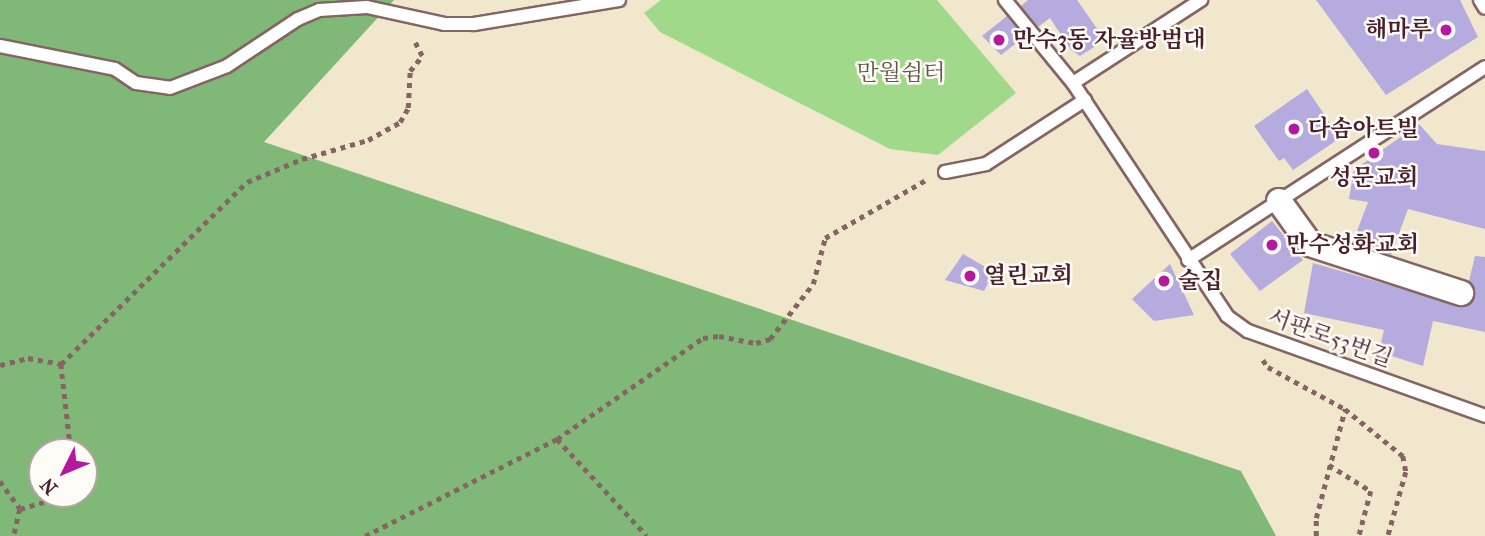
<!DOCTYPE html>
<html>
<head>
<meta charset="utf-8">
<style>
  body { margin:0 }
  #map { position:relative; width:1485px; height:536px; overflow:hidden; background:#f1e7cd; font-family:"IM FELL French Canon","Noto Serif KR",serif }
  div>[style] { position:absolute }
  .green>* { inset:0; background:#a1d98b }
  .forest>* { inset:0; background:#80b977 }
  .building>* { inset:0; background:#b5abde }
  .path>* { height:4.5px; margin-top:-2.25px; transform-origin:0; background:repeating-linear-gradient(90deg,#846564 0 5px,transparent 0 10px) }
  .roads { filter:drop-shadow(2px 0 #846564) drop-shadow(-2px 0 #846564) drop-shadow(0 2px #846564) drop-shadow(0 -2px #846564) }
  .lane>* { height:12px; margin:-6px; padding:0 6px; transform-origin:6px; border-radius:6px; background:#fff }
  .street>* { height:24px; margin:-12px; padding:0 12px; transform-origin:12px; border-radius:12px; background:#fff }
  .dots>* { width:19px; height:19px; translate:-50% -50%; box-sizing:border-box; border:4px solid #fdfcf7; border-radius:50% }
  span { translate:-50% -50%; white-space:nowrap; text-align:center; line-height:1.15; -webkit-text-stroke:5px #fdfcf7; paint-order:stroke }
  .poi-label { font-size:23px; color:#4a1f2b; font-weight:700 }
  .right { translate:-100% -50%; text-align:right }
  .left { translate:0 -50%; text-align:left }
  .park-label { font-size:23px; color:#645748 }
  .street-label { font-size:23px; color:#4a1f2b }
  .north { position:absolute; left:28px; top:438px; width:70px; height:70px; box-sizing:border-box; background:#fdfcf7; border:2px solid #b5a4a5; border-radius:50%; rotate:227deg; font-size:19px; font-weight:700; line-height:28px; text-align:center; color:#4a1f2b }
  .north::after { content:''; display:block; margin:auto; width:24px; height:32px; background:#b5179e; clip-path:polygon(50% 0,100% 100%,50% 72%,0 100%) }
</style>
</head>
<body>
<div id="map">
  <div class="green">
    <div style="clip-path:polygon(661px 0,937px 0,1016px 93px,938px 155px,890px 149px,660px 32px,644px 13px)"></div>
  </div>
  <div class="forest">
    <div style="clip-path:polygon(evenodd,0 0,394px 0,264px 142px,1241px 471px,1276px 536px,0 536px,0 0,42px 452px,84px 452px,84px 494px,42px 494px,42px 452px)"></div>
  </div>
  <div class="building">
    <div style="clip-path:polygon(1028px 0,1077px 0,1105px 40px,1080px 56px,1071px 50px,1050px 18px,1038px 27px,1021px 6px)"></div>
    <div style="clip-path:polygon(1316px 0,1460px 0,1478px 37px,1386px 95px)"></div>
    <div style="clip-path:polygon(1007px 16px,1024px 37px,1001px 55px,982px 36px)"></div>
    <div style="clip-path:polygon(1307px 89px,1340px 138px,1293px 170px,1284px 158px,1279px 161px,1254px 126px)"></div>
    <div style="clip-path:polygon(1419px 124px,1437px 144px,1485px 151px,1485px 229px,1408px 209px,1391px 255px,1353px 242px,1368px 202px,1349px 199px,1354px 170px)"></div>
    <div style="clip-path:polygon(1272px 221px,1303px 260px,1260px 291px,1230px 254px)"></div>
    <div style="clip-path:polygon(963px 254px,994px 272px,984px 291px,945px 280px)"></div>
    <div style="clip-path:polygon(1475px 256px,1485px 257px,1485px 332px,1433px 321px,1423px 366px,1379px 352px,1384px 330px,1304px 313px,1313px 263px,1465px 307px,1475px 297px,1469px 281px)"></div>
    <div style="clip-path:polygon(1170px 264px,1194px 315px,1154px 321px,1132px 299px)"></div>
  </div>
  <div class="path">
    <div style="left:1263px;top:360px;width:9px;rotate:54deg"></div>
    <div style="left:1268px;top:367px;width:88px;rotate:28.6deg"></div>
    <div style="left:1345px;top:409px;width:75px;rotate:39deg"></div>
    <div style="left:1403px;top:456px;width:16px;rotate:79deg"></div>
    <div style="left:1406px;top:472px;width:66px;rotate:105.7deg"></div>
    <div style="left:61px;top:364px;width:260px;rotate:-44.4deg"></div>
    <div style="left:247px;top:182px;width:60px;rotate:-22.7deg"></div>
    <div style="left:302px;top:159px;width:69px;rotate:-16.1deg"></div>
    <div style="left:368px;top:140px;width:37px;rotate:-29deg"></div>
    <div style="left:400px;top:122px;width:16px;rotate:-60deg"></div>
    <div style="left:408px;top:108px;width:37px;rotate:-87deg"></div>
    <div style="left:410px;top:71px;width:19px;rotate:-51deg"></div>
    <div style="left:422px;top:56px;width:18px;rotate:-117deg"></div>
    <div style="left:61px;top:364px;width:89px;rotate:83.5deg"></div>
    <div style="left:0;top:365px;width:29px;rotate:-14deg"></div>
    <div style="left:28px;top:358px;width:34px;rotate:10deg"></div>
    <div style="left:557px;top:439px;width:132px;rotate:47.1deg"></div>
    <div style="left:1329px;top:465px;width:49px;rotate:31.8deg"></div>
    <div style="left:1371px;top:491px;width:47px;rotate:104.9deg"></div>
    <div style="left:0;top:481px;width:34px;rotate:54deg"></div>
    <div style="left:20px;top:509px;width:28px;rotate:103deg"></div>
    <div style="left:20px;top:509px;width:52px;rotate:-16.7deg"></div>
    <div style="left:365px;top:536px;width:215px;rotate:-26.8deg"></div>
    <div style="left:557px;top:439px;width:178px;rotate:-34.7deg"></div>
    <div style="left:703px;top:338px;width:16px;rotate:-7deg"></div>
    <div style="left:719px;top:336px;width:38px;rotate:11deg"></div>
    <div style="left:756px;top:343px;width:15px;rotate:-16deg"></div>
    <div style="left:770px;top:339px;width:70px;rotate:-52deg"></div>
    <div style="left:813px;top:284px;width:48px;rotate:-75.4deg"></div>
    <div style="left:825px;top:238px;width:116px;rotate:-29.9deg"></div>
    <div style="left:1316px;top:536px;width:18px;rotate:-90deg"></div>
    <div style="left:1316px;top:518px;width:113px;rotate:-75.1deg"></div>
  </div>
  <div class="roads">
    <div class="lane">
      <div style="left:1005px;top:0;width:107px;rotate:50.7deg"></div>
      <div style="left:1073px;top:83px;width:279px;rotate:56.5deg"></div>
      <div style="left:1227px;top:316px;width:26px;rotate:36deg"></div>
      <div style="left:1248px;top:331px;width:252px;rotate:19.7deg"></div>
      <div style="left:1480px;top:0;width:9px;rotate:58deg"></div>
      <div style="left:0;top:46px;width:117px;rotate:11.3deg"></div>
      <div style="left:115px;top:69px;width:25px;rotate:34deg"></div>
      <div style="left:136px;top:83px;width:34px;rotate:8deg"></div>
      <div style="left:170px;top:88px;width:61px;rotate:-21.1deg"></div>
      <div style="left:227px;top:66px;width:85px;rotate:-33.5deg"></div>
      <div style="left:298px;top:19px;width:23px;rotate:-23deg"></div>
      <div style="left:319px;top:10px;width:48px;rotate:-3.6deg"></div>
      <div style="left:367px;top:7px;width:79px;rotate:12.4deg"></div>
      <div style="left:444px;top:24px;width:30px"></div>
      <div style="left:474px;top:24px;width:147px;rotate:-9.4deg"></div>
      <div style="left:1073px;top:83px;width:153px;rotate:-33deg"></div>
      <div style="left:945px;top:172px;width:42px;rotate:-11deg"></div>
      <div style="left:986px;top:164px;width:118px;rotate:-32.9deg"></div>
      <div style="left:1188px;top:260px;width:354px;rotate:-33deg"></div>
    </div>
    <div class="street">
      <div style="left:1279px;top:201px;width:53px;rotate:54.2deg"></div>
      <div style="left:1310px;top:244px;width:159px;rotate:18deg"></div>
    </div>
  </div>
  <div class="dots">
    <div style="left:1446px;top:30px;background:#b5179e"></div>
    <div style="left:999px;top:40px;background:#b5179e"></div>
    <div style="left:1294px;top:129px;background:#b5179e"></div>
    <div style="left:1374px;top:153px;background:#b5179e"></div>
    <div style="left:1272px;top:245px;background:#b5179e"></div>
    <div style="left:970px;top:276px;background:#b5179e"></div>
    <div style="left:1164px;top:281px;background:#b5179e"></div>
  </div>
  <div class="poi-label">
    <span class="right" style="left:1432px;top:30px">해마루</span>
    <span class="left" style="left:1013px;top:40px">만수3동 자율방범대</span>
    <span class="left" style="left:1308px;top:129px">다솜아트빌</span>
    <span style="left:1374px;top:178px">성문교회</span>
    <span class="left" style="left:1286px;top:245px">만수성화교회</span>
    <span class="left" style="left:984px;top:276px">열린교회</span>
    <span class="left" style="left:1178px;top:281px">술집</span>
  </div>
  <div class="park-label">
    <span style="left:901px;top:73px">만월쉼터</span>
  </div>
  <div class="street-label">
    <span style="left:1330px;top:338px;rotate:20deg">서판로53번길</span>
  </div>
  <div class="north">N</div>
</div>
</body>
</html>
